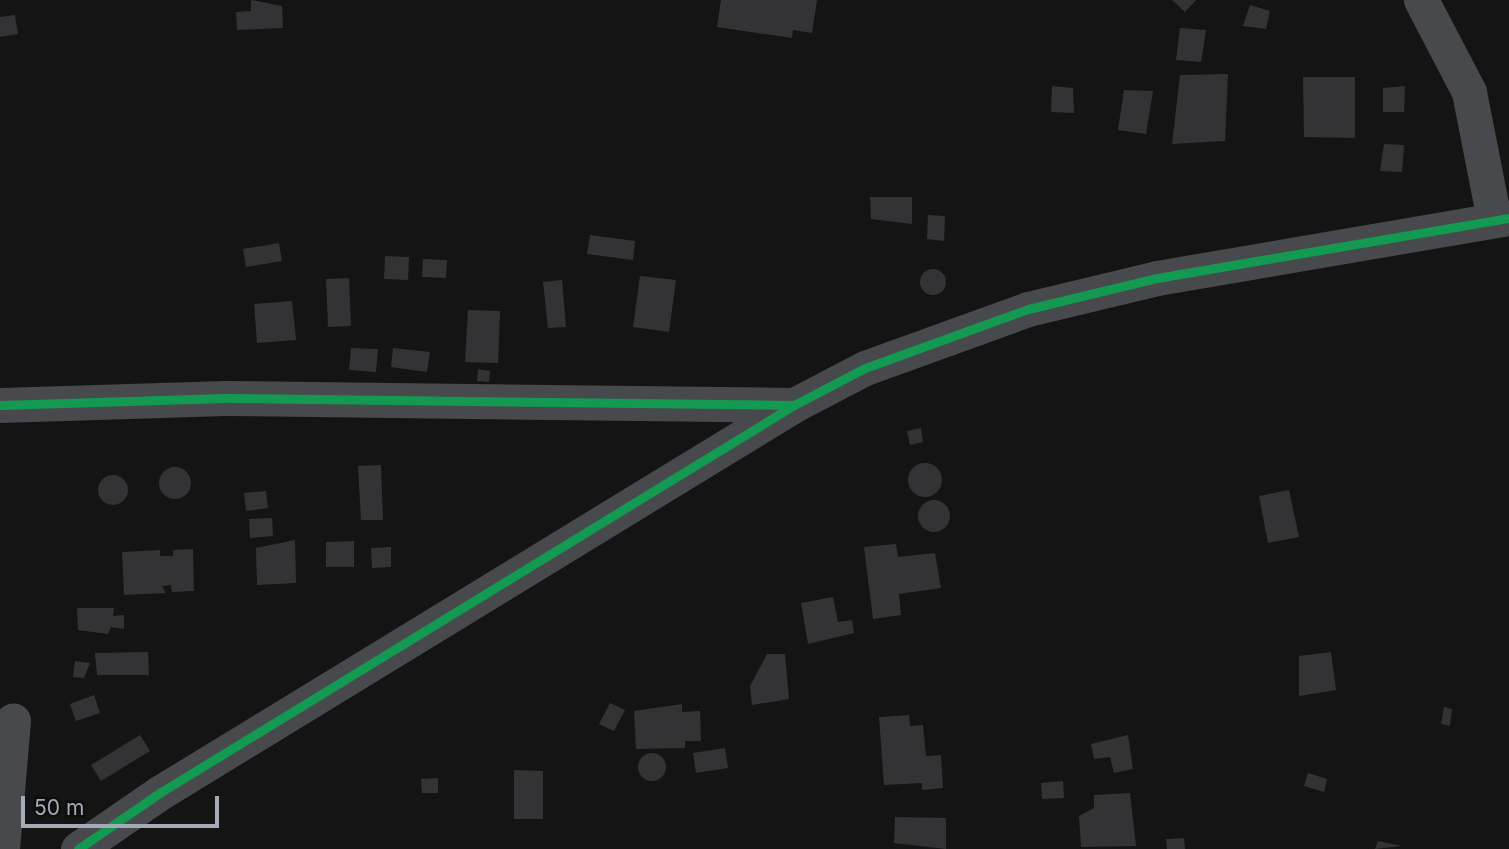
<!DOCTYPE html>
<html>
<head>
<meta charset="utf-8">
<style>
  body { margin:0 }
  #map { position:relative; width:1509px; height:849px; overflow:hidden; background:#141414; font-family:Inter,sans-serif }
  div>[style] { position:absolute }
  .building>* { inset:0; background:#333335 }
  .round { border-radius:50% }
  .minor>* { height:35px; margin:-17.5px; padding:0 17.5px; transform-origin:17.5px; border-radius:17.5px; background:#48494d }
  .cycleway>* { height:9px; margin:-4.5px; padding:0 4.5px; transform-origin:4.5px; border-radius:4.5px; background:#139951 }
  span { translate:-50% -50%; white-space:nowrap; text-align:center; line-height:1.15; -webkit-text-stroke:6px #0e0e10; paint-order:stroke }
  .scale { position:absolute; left:21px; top:796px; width:198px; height:32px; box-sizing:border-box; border:4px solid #a5abb6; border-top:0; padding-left:9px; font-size:21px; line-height:24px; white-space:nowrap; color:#a5abb6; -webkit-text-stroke:5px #0e0e10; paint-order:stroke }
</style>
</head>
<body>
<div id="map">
  <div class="building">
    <div style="clip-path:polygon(251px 0,282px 6px,283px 28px,237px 30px,236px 12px,251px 11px)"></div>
    <div style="clip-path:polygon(721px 0,817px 0,812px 33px,793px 30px,792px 38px,717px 27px)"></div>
    <div style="clip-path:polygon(1172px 0,1196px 0,1185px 12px)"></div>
    <div style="clip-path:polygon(1250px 5px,1270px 11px,1266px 29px,1243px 26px)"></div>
    <div style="clip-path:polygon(15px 15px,18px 34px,0 37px,0 17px)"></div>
    <div style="clip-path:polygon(1180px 28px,1206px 30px,1201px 62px,1176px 60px)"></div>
    <div style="clip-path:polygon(1228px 74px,1225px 141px,1172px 144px,1180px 75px)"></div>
    <div style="clip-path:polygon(1303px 77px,1355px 77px,1355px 138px,1304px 137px)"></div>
    <div style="clip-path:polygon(1052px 86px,1073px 88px,1074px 113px,1051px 112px)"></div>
    <div style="clip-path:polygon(1405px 86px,1404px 112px,1383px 112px,1383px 88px)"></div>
    <div style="clip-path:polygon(1124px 90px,1153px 91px,1146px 134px,1118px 130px)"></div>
    <div style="clip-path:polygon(1384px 144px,1404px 145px,1402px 172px,1380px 171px)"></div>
    <div style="clip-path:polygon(870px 197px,912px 197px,912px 224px,871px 219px)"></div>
    <div style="clip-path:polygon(928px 215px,945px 216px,944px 241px,927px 239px)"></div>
    <div style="clip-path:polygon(590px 235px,635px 241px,633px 260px,587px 254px)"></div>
    <div style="clip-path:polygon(279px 243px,282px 261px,246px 267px,243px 249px)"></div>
    <div style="clip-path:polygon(385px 256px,409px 257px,408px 280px,384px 279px)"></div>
    <div style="clip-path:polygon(423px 259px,447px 260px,446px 278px,422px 277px)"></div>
    <div class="round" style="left:920px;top:269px;width:26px;height:26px"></div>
    <div style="clip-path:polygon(640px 276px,676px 280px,669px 332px,633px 327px)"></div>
    <div style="clip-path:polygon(349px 278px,351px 326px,328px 327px,326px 279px)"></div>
    <div style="clip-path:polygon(562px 280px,566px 327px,548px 328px,543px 282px)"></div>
    <div style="clip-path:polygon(292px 301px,296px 340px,257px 343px,254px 304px)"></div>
    <div style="clip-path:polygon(468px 310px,500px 311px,498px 363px,465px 362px)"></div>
    <div style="clip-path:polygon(351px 348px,378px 349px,376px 372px,349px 370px)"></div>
    <div style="clip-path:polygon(393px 348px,430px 352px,427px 372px,391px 367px)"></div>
    <div style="clip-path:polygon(478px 369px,490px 371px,489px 382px,477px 381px)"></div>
    <div style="clip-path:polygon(921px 428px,923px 442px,910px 445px,907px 431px)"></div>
    <div class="round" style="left:908px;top:463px;width:34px;height:34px"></div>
    <div style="clip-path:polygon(381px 465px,383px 520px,361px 520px,358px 466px)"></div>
    <div class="round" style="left:159px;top:467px;width:32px;height:32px"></div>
    <div class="round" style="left:98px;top:475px;width:30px;height:30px"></div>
    <div style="clip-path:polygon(1289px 490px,1299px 537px,1268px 543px,1259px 496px)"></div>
    <div style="clip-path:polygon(266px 491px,268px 508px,246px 511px,244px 493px)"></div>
    <div class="round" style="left:918px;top:500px;width:32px;height:32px"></div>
    <div style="clip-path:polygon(272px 518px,273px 536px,250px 538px,249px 519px)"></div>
    <div style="clip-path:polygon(295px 540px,296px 583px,257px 585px,256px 548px)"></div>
    <div style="clip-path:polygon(354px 541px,354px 567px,326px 567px,326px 542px)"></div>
    <div style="clip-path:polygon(896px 544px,898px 557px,935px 553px,941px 588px,899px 594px,901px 615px,873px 619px,864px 547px)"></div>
    <div style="clip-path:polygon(391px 547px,391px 567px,372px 568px,371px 548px)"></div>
    <div style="clip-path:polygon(193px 549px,194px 591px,172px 592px,171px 585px,162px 586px,166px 593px,124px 595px,122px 552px,160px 550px,160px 556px,173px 556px,173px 550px)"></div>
    <div style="clip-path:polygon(833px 597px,838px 622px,852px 620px,854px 633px,808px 644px,801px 603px)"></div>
    <div style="clip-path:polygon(77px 608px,114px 608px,113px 616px,124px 615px,124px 629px,111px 627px,108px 634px,78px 630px)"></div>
    <div style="clip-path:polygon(148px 652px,149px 675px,97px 675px,95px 653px)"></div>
    <div style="clip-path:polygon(1331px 652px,1336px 690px,1299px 696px,1299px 656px)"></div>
    <div style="clip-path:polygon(767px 654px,785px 654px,789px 699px,752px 705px,750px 686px)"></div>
    <div style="clip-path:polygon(75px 661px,90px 663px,84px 678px,73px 677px)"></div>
    <div style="clip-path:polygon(94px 695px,100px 713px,76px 721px,70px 704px)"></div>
    <div style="clip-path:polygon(610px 703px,625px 710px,614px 731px,599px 724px)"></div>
    <div style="clip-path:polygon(682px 704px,682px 712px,700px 711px,701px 741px,685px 741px,685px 748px,636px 749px,634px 711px)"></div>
    <div style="clip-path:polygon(1444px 707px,1452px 709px,1450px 726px,1441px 724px)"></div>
    <div style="clip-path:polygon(909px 715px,910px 726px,923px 725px,926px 756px,941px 755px,943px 788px,922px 790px,922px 783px,884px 785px,879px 717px)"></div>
    <div style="clip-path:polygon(140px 735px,150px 751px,101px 781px,91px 765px)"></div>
    <div style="clip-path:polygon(1128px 735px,1133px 769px,1114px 773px,1110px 757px,1094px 759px,1091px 744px)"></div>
    <div style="clip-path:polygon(725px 748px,728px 768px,696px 773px,693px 753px)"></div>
    <div class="round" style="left:638px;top:753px;width:28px;height:28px"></div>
    <div style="clip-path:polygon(514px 770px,543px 771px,543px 819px,514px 819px)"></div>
    <div style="clip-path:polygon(1308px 773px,1327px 779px,1324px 792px,1304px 786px)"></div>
    <div style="clip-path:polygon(438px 778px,438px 793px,422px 793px,421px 779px)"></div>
    <div style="clip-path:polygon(1063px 781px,1064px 798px,1042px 799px,1041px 783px)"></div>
    <div style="clip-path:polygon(1130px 793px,1136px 846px,1081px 847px,1079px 816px,1094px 808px,1094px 795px)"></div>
    <div style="clip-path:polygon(895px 817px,946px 818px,946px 849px,894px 843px)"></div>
    <div style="clip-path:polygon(1184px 838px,1185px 849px,1167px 849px,1166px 839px)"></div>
    <div style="clip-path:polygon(1378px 841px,1402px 846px,1375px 849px)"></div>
  </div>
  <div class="minor">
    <div style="left:1421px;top:0;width:104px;rotate:62.4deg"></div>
    <div style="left:1469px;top:92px;width:129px;rotate:78.9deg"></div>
    <div style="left:0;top:405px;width:225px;rotate:-1.8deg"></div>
    <div style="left:225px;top:398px;width:569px;rotate:0.7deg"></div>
    <div style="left:2px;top:849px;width:129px;rotate:-85.1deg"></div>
    <div style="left:78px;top:849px;width:101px;rotate:-34.5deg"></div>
    <div style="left:161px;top:792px;width:742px;rotate:-31.44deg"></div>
    <div style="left:794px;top:405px;width:80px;rotate:-27.5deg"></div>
    <div style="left:865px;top:368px;width:173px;rotate:-19.9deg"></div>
    <div style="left:1028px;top:309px;width:133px;rotate:-13.5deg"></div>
    <div style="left:1157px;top:278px;width:357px;rotate:-9.7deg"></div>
  </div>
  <div class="cycleway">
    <div style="left:0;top:405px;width:225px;rotate:-1.8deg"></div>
    <div style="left:225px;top:398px;width:569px;rotate:0.7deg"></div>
    <div style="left:78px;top:849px;width:101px;rotate:-34.5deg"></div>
    <div style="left:161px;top:792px;width:742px;rotate:-31.44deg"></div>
    <div style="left:794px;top:405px;width:80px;rotate:-27.5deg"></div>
    <div style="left:865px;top:368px;width:173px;rotate:-19.9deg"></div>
    <div style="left:1028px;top:309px;width:133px;rotate:-13.5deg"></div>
    <div style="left:1157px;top:278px;width:357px;rotate:-9.7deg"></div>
  </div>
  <div class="scale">50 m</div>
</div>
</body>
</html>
